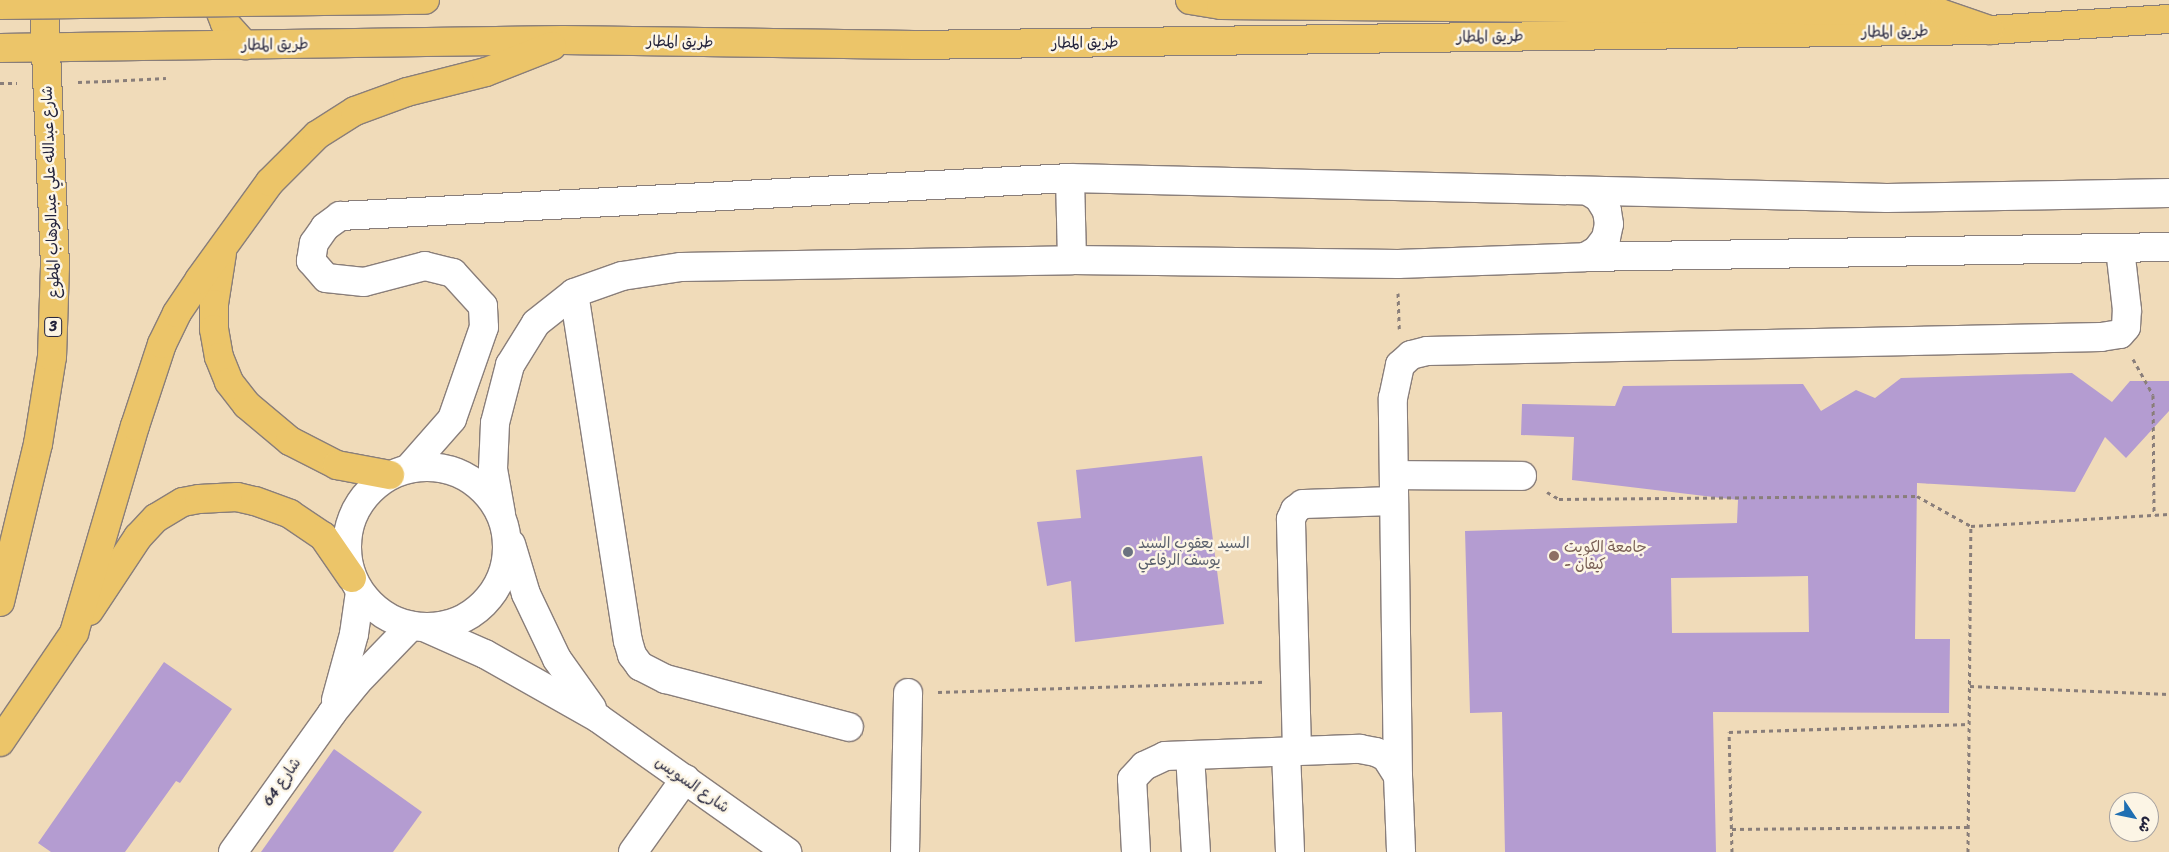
<!DOCTYPE html>
<html>
<head>
<meta charset="utf-8">
<style>
  body { margin:0 }
  #map { position:relative; width:2169px; height:852px; overflow:hidden; background:#f0dbb9; font-family:Sriracha,"Playpen Sans Arabic",sans-serif }
  div>[style] { position:absolute }
  .building>* { inset:0; background:#b49cd1 }
  .path>* { height:3px; margin-top:-1.5px; transform-origin:0; background:repeating-linear-gradient(90deg,#897e7a 0 4px,transparent 0 8px) }
  .roads { filter:drop-shadow(1px 0 #897e7a) drop-shadow(-1px 0 #897e7a) drop-shadow(0 1px #897e7a) drop-shadow(0 -1px #897e7a) }
  .minor>* { height:28px; margin:-14px; padding:0 14px; transform-origin:14px; border-radius:14px; background:#fff }
  .minor>.ring { margin:-14px; padding:0; box-sizing:content-box; background:none; border:28px solid #fff; border-radius:50% }
  .major>* { height:28px; margin:-14px; padding:0 14px; transform-origin:14px; border-radius:14px; background:#ecc569 }
  .highway>* { height:28px; margin:-14px; padding:0 14px; transform-origin:14px; border-radius:14px; background:#ecc569 }
  .bridges { filter:drop-shadow(1px 0 #897e7a) drop-shadow(-1px 0 #897e7a) drop-shadow(0 1px #897e7a) drop-shadow(0 -1px #897e7a) }
  .highway-bridge>* { height:28px; margin:-14px; padding:0 14px; transform-origin:14px; border-radius:14px; background:#ecc569 }
  .dots>* { width:14px; height:14px; translate:-50% -50%; box-sizing:border-box; border:2px solid #fcf5e5; border-radius:50% }
  span { translate:-50% -50%; white-space:nowrap; text-align:center; line-height:1.15; -webkit-text-stroke:5px #fcf5e5; paint-order:stroke }
  .shield-label span { padding:1px 4px; background:#fcf5e5; border:1px solid; border-radius:4px; -webkit-text-stroke-width:0 }
  .shield-label { font-size:14px; color:#22223b; font-weight:700 }
  .street-label { font-size:15px; color:#22223b }
  .worship-label { font-size:15px; color:#5b616d }
  .left { translate:0 -50%; text-align:left }
  .education-label { font-size:15px; color:#785e54 }
  .north { position:absolute; left:2109px; top:792px; width:50px; height:50px; box-sizing:border-box; background:#fcf5e5; border:1px solid #a5a1a1; border-radius:50%; rotate:124deg; font-size:14px; font-weight:700; line-height:20px; text-align:center; color:#22223b }
  .north::after { content:''; display:block; margin:auto; width:18px; height:22px; background:#1f6fb2; clip-path:polygon(50% 0,100% 100%,50% 72%,0 100%) }
</style>
</head>
<body>
<div id="map">
  <div class="building">
    <div style="clip-path:polygon(evenodd,2072px 373px,2112px 402px,2130px 381px,2169px 381px,2169px 411px,2126px 458px,2105px 437px,2075px 492px,1917px 483px,1915px 639px,1950px 639px,1949px 713px,1713px 712px,1716px 852px,1505px 852px,1502px 712px,1470px 713px,1465px 531px,1737px 523px,1738px 500px,1572px 480px,1574px 437px,1521px 435px,1522px 404px,1615px 406px,1623px 386px,1803px 384px,1821px 411px,1856px 390px,1875px 398px,1901px 378px,2072px 373px,1808px 576px,1809px 632px,1672px 633px,1671px 578px,1808px 576px)"></div>
    <div style="clip-path:polygon(1202px 456px,1224px 624px,1075px 642px,1071px 581px,1047px 586px,1037px 522px,1081px 518px,1076px 470px)"></div>
    <div style="clip-path:polygon(164px 662px,232px 709px,180px 783px,176px 781px,125px 852px,51px 852px,38px 843px)"></div>
    <div style="clip-path:polygon(334px 749px,422px 812px,393px 852px,261px 852px)"></div>
  </div>
  <div class="path">
    <div style="left:107px;top:81px;width:59px;rotate:-2.9deg"></div>
    <div style="left:78px;top:82px;width:29px;rotate:-2deg"></div>
    <div style="left:0;top:83px;width:17px"></div>
    <div style="left:1398px;top:293px;width:36px;rotate:88deg"></div>
    <div style="left:2133px;top:359px;width:41px;rotate:60.9deg"></div>
    <div style="left:2153px;top:395px;width:120px;rotate:89.5deg"></div>
    <div style="left:1547px;top:492px;width:14px;rotate:30deg"></div>
    <div style="left:1559px;top:499px;width:358px;rotate:-0.5deg"></div>
    <div style="left:1917px;top:496px;width:62px;rotate:29.1deg"></div>
    <div style="left:1971px;top:526px;width:198px;rotate:-3.5deg"></div>
    <div style="left:1970px;top:686px;width:199px;rotate:2.3deg"></div>
    <div style="left:938px;top:692px;width:327px;rotate:-1.8deg"></div>
    <div style="left:1732px;top:829px;width:236px;rotate:-0.5deg"></div>
    <div style="left:1732px;top:852px;width:120px;rotate:-91.4deg"></div>
    <div style="left:1729px;top:732px;width:240px;rotate:-1.9deg"></div>
    <div style="left:1968px;top:852px;width:326px;rotate:-89.5deg"></div>
  </div>
  <div class="roads">
    <div class="minor">
      <div style="left:1070px;top:178px;width:82px;rotate:88.6deg"></div>
      <div style="left:1585px;top:257px;width:14px;rotate:-30deg"></div>
      <div style="left:1597px;top:250px;width:15px;rotate:-53deg"></div>
      <div style="left:1606px;top:238px;width:14px;rotate:-78deg"></div>
      <div style="left:1609px;top:224px;width:13px;rotate:-99deg"></div>
      <div style="left:1607px;top:211px;width:15px;rotate:-122deg"></div>
      <div style="left:1599px;top:198px;width:13px;rotate:-148deg"></div>
      <div style="left:574px;top:293px;width:352px;rotate:81.2deg"></div>
      <div style="left:628px;top:641px;width:15px;rotate:74deg"></div>
      <div style="left:632px;top:655px;width:14px;rotate:54deg"></div>
      <div style="left:640px;top:666px;width:29px;rotate:27deg"></div>
      <div style="left:666px;top:679px;width:189px;rotate:14.7deg"></div>
      <div class="ring" style="left:347px;top:467px;width:132px;height:132px"></div>
      <div style="left:409px;top:468px;width:65px;rotate:-48.7deg"></div>
      <div style="left:452px;top:419px;width:97px;rotate:-70.8deg"></div>
      <div style="left:484px;top:327px;width:21px;rotate:-93deg"></div>
      <div style="left:483px;top:306px;width:45px;rotate:-132.3deg"></div>
      <div style="left:453px;top:273px;width:29px;rotate:-166deg"></div>
      <div style="left:425px;top:266px;width:63px;rotate:165.3deg"></div>
      <div style="left:364px;top:282px;width:38px;rotate:-174deg"></div>
      <div style="left:326px;top:278px;width:23px;rotate:-131deg"></div>
      <div style="left:311px;top:261px;width:18px;rotate:-81deg"></div>
      <div style="left:314px;top:243px;width:19px;rotate:-55deg"></div>
      <div style="left:325px;top:227px;width:19px;rotate:-36deg"></div>
      <div style="left:340px;top:216px;width:731px;rotate:-2.98deg"></div>
      <div style="left:1070px;top:178px;width:817px;rotate:1.4deg"></div>
      <div style="left:1887px;top:198px;width:282px;rotate:-1deg"></div>
      <div style="left:1394px;top:475px;width:128px;rotate:0.4deg"></div>
      <div style="left:501px;top:514px;width:46px;rotate:-100.1deg"></div>
      <div style="left:493px;top:469px;width:46px;rotate:-87.5deg"></div>
      <div style="left:495px;top:423px;width:60px;rotate:-75.5deg"></div>
      <div style="left:510px;top:365px;width:49px;rotate:-58.2deg"></div>
      <div style="left:536px;top:323px;width:48px;rotate:-38.3deg"></div>
      <div style="left:574px;top:293px;width:51px;rotate:-19.5deg"></div>
      <div style="left:622px;top:276px;width:60px;rotate:-8.7deg"></div>
      <div style="left:681px;top:267px;width:391px;rotate:-1deg"></div>
      <div style="left:1072px;top:260px;width:326px;rotate:0.7deg"></div>
      <div style="left:1398px;top:264px;width:187px;rotate:-2.1deg"></div>
      <div style="left:1585px;top:257px;width:584px;rotate:-0.98deg"></div>
      <div style="left:511px;top:544px;width:52px;rotate:73.3deg"></div>
      <div style="left:526px;top:594px;width:72px;rotate:64.5deg"></div>
      <div style="left:557px;top:659px;width:60px;rotate:54.5deg"></div>
      <div style="left:426px;top:628px;width:64px;rotate:23.8deg"></div>
      <div style="left:485px;top:654px;width:130px;rotate:29.5deg"></div>
      <div style="left:598px;top:718px;width:232px;rotate:35.3deg"></div>
      <div style="left:336px;top:700px;width:68px;rotate:-74.7deg"></div>
      <div style="left:354px;top:634px;width:42px;rotate:-81.9deg"></div>
      <div style="left:1297px;top:751px;width:232px;rotate:-91.5deg"></div>
      <div style="left:1291px;top:519px;width:10px;rotate:-66deg"></div>
      <div style="left:1295px;top:510px;width:10px;rotate:-37deg"></div>
      <div style="left:1303px;top:504px;width:91px;rotate:-1.9deg"></div>
      <div style="left:1286px;top:752px;width:100px;rotate:87.7deg"></div>
      <div style="left:1190px;top:755px;width:97px;rotate:86.5deg"></div>
      <div style="left:1398px;top:776px;width:378px;rotate:-90.8deg"></div>
      <div style="left:1393px;top:398px;width:34px;rotate:-78deg"></div>
      <div style="left:1400px;top:365px;width:15px;rotate:-42deg"></div>
      <div style="left:1411px;top:355px;width:16px;rotate:-14deg"></div>
      <div style="left:1427px;top:351px;width:674px;rotate:-1.19deg"></div>
      <div style="left:2101px;top:337px;width:19px;rotate:-9deg"></div>
      <div style="left:2120px;top:334px;width:9px;rotate:-49deg"></div>
      <div style="left:2126px;top:327px;width:17px;rotate:-87deg"></div>
      <div style="left:2127px;top:310px;width:61px;rotate:-96.5deg"></div>
      <div style="left:233px;top:852px;width:171px;rotate:-54.5deg"></div>
      <div style="left:332px;top:713px;width:40px;rotate:-51deg"></div>
      <div style="left:357px;top:682px;width:78px;rotate:-46deg"></div>
      <div style="left:633px;top:852px;width:90px;rotate:-54.5deg"></div>
      <div style="left:905px;top:852px;width:159px;rotate:-88.9deg"></div>
      <div style="left:1136px;top:852px;width:73px;rotate:-93.1deg"></div>
      <div style="left:1132px;top:779px;width:18px;rotate:-47deg"></div>
      <div style="left:1144px;top:766px;width:23px;rotate:-25deg"></div>
      <div style="left:1165px;top:756px;width:195px;rotate:-2.1deg"></div>
      <div style="left:1360px;top:749px;width:16px;rotate:11deg"></div>
      <div style="left:1376px;top:752px;width:11px;rotate:27deg"></div>
      <div style="left:1386px;top:757px;width:22px;rotate:58deg"></div>
      <div style="left:1398px;top:776px;width:76px;rotate:87.7deg"></div>
    </div>
    <div class="major">
      <div style="left:216px;top:0;width:25px;rotate:69deg"></div>
      <div style="left:225px;top:23px;width:30px;rotate:48deg"></div>
      <div style="left:0;top:48px;width:563px;rotate:-0.81deg"></div>
      <div style="left:563px;top:40px;width:351px;rotate:0.8deg"></div>
      <div style="left:914px;top:45px;width:1075px;rotate:-0.8deg"></div>
      <div style="left:1989px;top:30px;width:180px;rotate:-3.5deg"></div>
      <div style="left:222px;top:253px;width:52px;rotate:98.9deg"></div>
      <div style="left:214px;top:304px;width:25px;rotate:90deg"></div>
      <div style="left:214px;top:329px;width:28px;rotate:80deg"></div>
      <div style="left:219px;top:357px;width:27px;rotate:68deg"></div>
      <div style="left:229px;top:382px;width:29px;rotate:52deg"></div>
      <div style="left:247px;top:405px;width:56px;rotate:39.9deg"></div>
      <div style="left:290px;top:441px;width:53px;rotate:27.1deg"></div>
      <div style="left:337px;top:465px;width:54px;rotate:10.7deg"></div>
      <div style="left:0;top:602px;width:163px;rotate:-76.5deg"></div>
      <div style="left:38px;top:444px;width:88px;rotate:-80.9deg"></div>
      <div style="left:52px;top:357px;width:91px;rotate:-88.1deg"></div>
      <div style="left:55px;top:266px;width:266px;rotate:-92.4deg"></div>
      <div style="left:89px;top:611px;width:89px;rotate:-56.5deg"></div>
      <div style="left:138px;top:537px;width:26px;rotate:-47deg"></div>
      <div style="left:156px;top:518px;width:31px;rotate:-31deg"></div>
      <div style="left:183px;top:502px;width:16px;rotate:-11deg"></div>
      <div style="left:199px;top:499px;width:38px;rotate:-3deg"></div>
      <div style="left:237px;top:497px;width:18px;rotate:13deg"></div>
      <div style="left:255px;top:501px;width:37px;rotate:20deg"></div>
      <div style="left:290px;top:514px;width:40px;rotate:34deg"></div>
      <div style="left:323px;top:536px;width:51px;rotate:55.4deg"></div>
      <div style="left:0;top:742px;width:132px;rotate:-55.8deg"></div>
      <div style="left:74px;top:633px;width:216px;rotate:-73.6deg"></div>
      <div style="left:135px;top:426px;width:86px;rotate:-71.8deg"></div>
      <div style="left:162px;top:344px;width:34px;rotate:-64deg"></div>
      <div style="left:177px;top:313px;width:40px;rotate:-56deg"></div>
      <div style="left:199px;top:280px;width:121px;rotate:-54.1deg"></div>
      <div style="left:270px;top:182px;width:66px;rotate:-45deg"></div>
      <div style="left:317px;top:135px;width:45px;rotate:-32.3deg"></div>
      <div style="left:355px;top:111px;width:55px;rotate:-20.1deg"></div>
      <div style="left:407px;top:92px;width:81px;rotate:-14.2deg"></div>
      <div style="left:486px;top:72px;width:71px;rotate:-21.5deg"></div>
    </div>
    <div class="highway">
      <div style="left:1190px;top:0;width:31px;rotate:9deg"></div>
      <div style="left:1221px;top:5px;width:698px;rotate:0.49deg"></div>
      <div style="left:1919px;top:11px;width:21px;rotate:5deg"></div>
      <div style="left:1940px;top:13px;width:52px;rotate:19.1deg"></div>
    </div>
  </div>
  <div class="bridges">
    <div class="highway-bridge">
      <div style="left:0;top:5px;width:425px;rotate:-0.7deg"></div>
    </div>
  </div>
  <div class="dots">
    <div style="left:1128px;top:552px;background:#6b7280"></div>
    <div style="left:1554px;top:556px;background:#8d6e63"></div>
  </div>
  <div class="shield-label">
    <span style="left:53px;top:327px">3</span>
  </div>
  <div class="street-label">
    <span style="left:1895px;top:32px;rotate:-1deg">طريق المطار</span>
    <span style="left:1490px;top:37px;rotate:-1deg">طريق المطار</span>
    <span style="left:680px;top:42px;rotate:1deg">طريق المطار</span>
    <span style="left:1085px;top:43px;rotate:-1deg">طريق المطار</span>
    <span style="left:275px;top:45px;rotate:-1deg">طريق المطار</span>
    <span style="left:51px;top:192px;rotate:-92deg">شارع عبدالله علي عبدالوهاب المطوع</span>
    <span style="left:282px;top:782px;rotate:-55deg">شارع 64</span>
    <span style="left:692px;top:785px;rotate:35deg">شارع السويس</span>
  </div>
  <div class="worship-label">
    <span class="left" style="left:1138px;top:552px">السيد يعقوب السيد<br>يوسف الرفاعي</span>
  </div>
  <div class="education-label">
    <span class="left" style="left:1564px;top:556px">جامعة الكويت<br>- كيفان</span>
  </div>
  <div class="north">ش</div>
</div>
</body>
</html>
